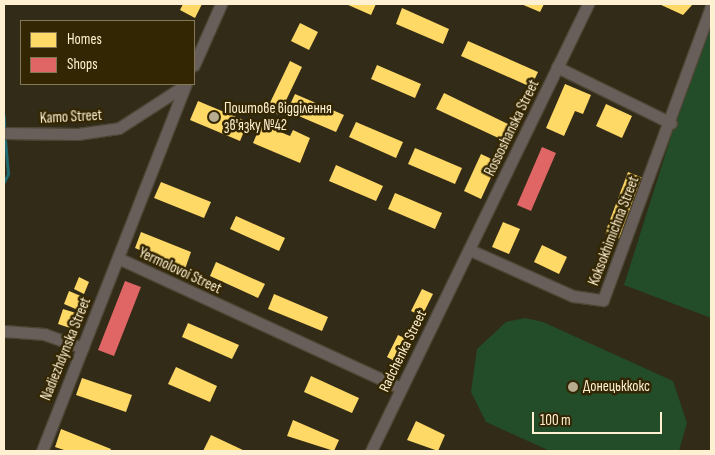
<!DOCTYPE html>
<html>
<head>
<meta charset="utf-8">
<style>
  body { margin:0 }
  #map { position:relative; width:715px; height:455px; overflow:hidden; background:#322b18; font-family:"Sofia Sans Condensed",sans-serif }
  div>[style] { position:absolute }
  .green>* { inset:0; background:#234c28 }
  .homes>* { inset:0; background:#ffd966 }
  .shops>* { inset:0; background:#e06666 }
  .stream>* { height:2.5px; margin:-1.25px; padding:0 1.25px; transform-origin:1.25px; border-radius:1.25px; background:#1f6971 }
  .roads { filter:drop-shadow(1px 0 #4d4634) drop-shadow(-1px 0 #4d4634) drop-shadow(0 1px #4d4634) drop-shadow(0 -1px #4d4634) }
  .minor>* { height:11px; margin:-5.5px; padding:0 5.5px; transform-origin:5.5px; border-radius:5.5px; background:#685e5a }
  .dots>* { width:14px; height:14px; translate:-50% -50%; box-sizing:border-box; border:2px solid #332603; border-radius:50% }
  span { translate:-50% -50%; white-space:nowrap; text-align:center; line-height:1.15; -webkit-text-stroke:5px #332603; paint-order:stroke }
  .poi-label { font-size:15px; color:#fef0d0 }
  .left { translate:0 -50%; text-align:left }
  .street-label { font-size:15px; color:#fef0d0 }
  .frame { position:absolute; inset:0; border:5px solid #fef0d0; pointer-events:none }
  .legend { position:absolute; left:20px; top:20px; width:175px; height:65px; box-sizing:border-box; background:#332603; border:1px solid #847755; margin:0; padding:6px 9px; list-style:none; font-size:15px; color:#fef0d0 }
  .legend li { display:flex; align-items:center; gap:10px; height:25px }
  .legend b { width:25px; border:1px solid #847755 }
  .scale { position:absolute; left:532px; top:412px; width:130px; height:22px; box-sizing:border-box; border:2px solid #fef0d0; border-top:0; padding-left:6px; font-size:15px; line-height:18px; white-space:nowrap; color:#fef0d0; -webkit-text-stroke:4px #332603; paint-order:stroke }
</style>
</head>
<body>
<div id="map">
  <div class="green">
    <div style="clip-path:polygon(711px 10px,711px 318px,624px 285px)"></div>
    <div style="clip-path:polygon(525px 318px,543px 322px,673px 381px,687px 423px,679px 451px,550px 451px,486px 422px,471px 392px,477px 349px,506px 322px)"></div>
  </div>
  <div class="homes">
    <div style="clip-path:polygon(183px 4px,202px 4px,195px 18px,180px 10px)"></div>
    <div style="clip-path:polygon(346px 4px,376px 4px,371px 15px)"></div>
    <div style="clip-path:polygon(521px 4px,544px 4px,540px 12px)"></div>
    <div style="clip-path:polygon(659px 4px,693px 4px,683px 15px)"></div>
    <div style="clip-path:polygon(402px 8px,449px 29px,443px 44px,396px 24px)"></div>
    <div style="clip-path:polygon(300px 23px,318px 32px,309px 50px,291px 41px)"></div>
    <div style="clip-path:polygon(468px 41px,538px 72px,531px 87px,461px 56px)"></div>
    <div style="clip-path:polygon(290px 61px,302px 67px,279px 115px,267px 109px)"></div>
    <div style="clip-path:polygon(377px 65px,421px 84px,415px 98px,371px 79px)"></div>
    <div style="clip-path:polygon(565px 84px,591px 95px,583px 114px,575px 111px,564px 136px,546px 128px)"></div>
    <div style="clip-path:polygon(444px 93px,514px 127px,507px 142px,436px 109px)"></div>
    <div style="clip-path:polygon(295px 94px,344px 115px,336px 132px,287px 111px)"></div>
    <div style="clip-path:polygon(198px 101px,248px 122px,240px 141px,190px 120px)"></div>
    <div style="clip-path:polygon(606px 104px,632px 116px,622px 138px,596px 126px)"></div>
    <div style="clip-path:polygon(356px 122px,403px 142px,396px 158px,349px 137px)"></div>
    <div style="clip-path:polygon(261px 124px,290px 136px,293px 130px,310px 138px,300px 163px,253px 143px)"></div>
    <div style="clip-path:polygon(415px 148px,462px 168px,455px 184px,408px 164px)"></div>
    <div style="clip-path:polygon(481px 154px,498px 162px,481px 199px,464px 191px)"></div>
    <div style="clip-path:polygon(336px 165px,383px 186px,376px 201px,329px 181px)"></div>
    <div style="clip-path:polygon(628px 172px,643px 178px,620px 239px,605px 233px)"></div>
    <div style="clip-path:polygon(161px 182px,211px 202px,204px 218px,154px 198px)"></div>
    <div style="clip-path:polygon(395px 193px,442px 213px,435px 229px,388px 209px)"></div>
    <div style="clip-path:polygon(236px 216px,285px 238px,279px 251px,230px 229px)"></div>
    <div style="clip-path:polygon(503px 222px,520px 229px,509px 254px,492px 247px)"></div>
    <div style="clip-path:polygon(141px 232px,191px 252px,185px 269px,135px 248px)"></div>
    <div style="clip-path:polygon(542px 245px,567px 257px,559px 274px,534px 262px)"></div>
    <div style="clip-path:polygon(216px 262px,265px 284px,258px 298px,210px 276px)"></div>
    <div style="clip-path:polygon(79px 277px,89px 282px,84px 294px,74px 289px)"></div>
    <div style="clip-path:polygon(422px 289px,433px 294px,422px 316px,411px 311px)"></div>
    <div style="clip-path:polygon(69px 291px,83px 297px,78px 310px,64px 304px)"></div>
    <div style="clip-path:polygon(274px 294px,328px 317px,322px 331px,268px 309px)"></div>
    <div style="clip-path:polygon(63px 309px,76px 313px,70px 328px,58px 324px)"></div>
    <div style="clip-path:polygon(188px 323px,239px 345px,232px 359px,182px 337px)"></div>
    <div style="clip-path:polygon(398px 335px,409px 340px,398px 363px,387px 357px)"></div>
    <div style="clip-path:polygon(176px 367px,217px 386px,210px 402px,168px 384px)"></div>
    <div style="clip-path:polygon(311px 376px,359px 398px,352px 413px,304px 392px)"></div>
    <div style="clip-path:polygon(82px 378px,132px 395px,126px 412px,76px 395px)"></div>
    <div style="clip-path:polygon(293px 420px,339px 440px,334px 451px,287px 436px)"></div>
    <div style="clip-path:polygon(416px 421px,445px 435px,438px 451px,407px 440px)"></div>
    <div style="clip-path:polygon(61px 429px,111px 449px,110px 451px,67px 451px,55px 447px)"></div>
    <div style="clip-path:polygon(211px 435px,245px 451px,203px 451px)"></div>
  </div>
  <div class="shops">
    <div style="clip-path:polygon(542px 147px,556px 153px,531px 211px,517px 205px)"></div>
    <div style="clip-path:polygon(125px 281px,141px 287px,114px 356px,98px 350px)"></div>
  </div>
  <div class="stream">
    <div style="left:4px;top:115px;width:16px;rotate:86deg"></div>
    <div style="left:4px;top:182px;width:9px;rotate:-63deg"></div>
    <div style="left:8px;top:174px;width:38px;rotate:-95deg"></div>
  </div>
  <div class="roads">
    <div class="minor">
      <div style="left:194px;top:65px;width:67px;rotate:-66.1deg"></div>
      <div style="left:557px;top:67px;width:127px;rotate:26.2deg"></div>
      <div style="left:4px;top:133px;width:74px;rotate:0.8deg"></div>
      <div style="left:78px;top:134px;width:41px;rotate:-8.3deg"></div>
      <div style="left:119px;top:128px;width:77px;rotate:-32.9deg"></div>
      <div style="left:470px;top:250px;width:113px;rotate:24.1deg"></div>
      <div style="left:573px;top:296px;width:30px;rotate:8deg"></div>
      <div style="left:603px;top:300px;width:313px;rotate:-69.8deg"></div>
      <div style="left:118px;top:258px;width:311px;rotate:24.7deg"></div>
      <div style="left:4px;top:331px;width:40px;rotate:4.3deg"></div>
      <div style="left:44px;top:334px;width:41px;rotate:19.7deg"></div>
      <div style="left:42px;top:451px;width:394px;rotate:-68.6deg"></div>
      <div style="left:371px;top:451px;width:497px;rotate:-64.1deg"></div>
    </div>
  </div>
  <div class="dots">
    <div style="left:214px;top:117px;background:#b7ab90"></div>
    <div style="left:573px;top:387px;background:#b7ab90"></div>
  </div>
  <div class="poi-label">
    <span class="left" style="left:224px;top:117px">Поштове відділення<br>зв'язку №42</span>
    <span class="left" style="left:583px;top:387px">Донецьккокс</span>
  </div>
  <div class="street-label">
    <span style="left:71px;top:117px;rotate:-3deg">Kamo Street</span>
    <span style="left:512px;top:128px;rotate:-64deg">Rossoshanska Street</span>
    <span style="left:614px;top:231px;rotate:-69deg">Koksokhimichna Street</span>
    <span style="left:180px;top:271px;rotate:25deg">Yermolovoi Street</span>
    <span style="left:66px;top:349px;rotate:-68deg">Nadiezhdynska Street</span>
    <span style="left:403px;top:351px;rotate:-64deg">Radchenka Street</span>
  </div>
  <div class="frame"></div>
  <ul class="legend">
  <li><b style="height:14px;background:#ffd966"></b>Homes</li>
  <li><b style="height:14px;background:#e06666"></b>Shops</li>
  </ul>
  <div class="scale">100 m</div>
</div>
</body>
</html>
